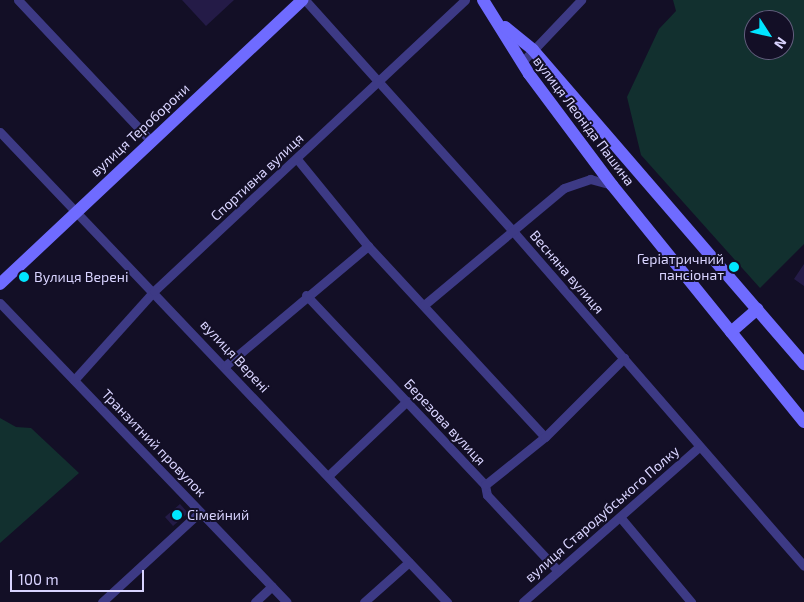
<!DOCTYPE html>
<html>
<head>
<meta charset="utf-8">
<style>
  body { margin:0 }
  #map { position:relative; width:804px; height:602px; overflow:hidden; background:#130f26; font-family:"Exo 2",sans-serif }
  div>[style] { position:absolute }
  .green>* { inset:0; background:#12302f }
  .building>* { inset:0; background:#241b47 }
  .street>* { height:9px; margin:-4.5px; padding:0 4.5px; transform-origin:4.5px; border-radius:4.5px; background:#3d3a85 }
  .secondary>* { height:12px; margin:-6px; padding:0 6px; transform-origin:6px; border-radius:6px; background:#6f6bff }
  .dots>* { width:14px; height:14px; translate:-50% -50%; box-sizing:border-box; border:2px solid #130f26; border-radius:50% }
  span { translate:-50% -50%; white-space:nowrap; text-align:center; line-height:1.15; -webkit-text-stroke:4px #130f26; paint-order:stroke }
  .street-label { font-size:14px; color:#d9d4ff }
  .poi-label { font-size:14px; color:#d9d4ff }
  .right { translate:-100% -50%; text-align:right }
  .left { translate:0 -50%; text-align:left }
  .north { position:absolute; left:744px; top:10px; width:50px; height:50px; box-sizing:border-box; background:#130f26; border:1px solid #625e7d; border-radius:50%; rotate:125deg; font-size:14px; font-weight:700; line-height:20px; text-align:center; color:#d9d4ff }
  .north::after { content:''; display:block; margin:auto; width:18px; height:22px; background:#00e5ff; clip-path:polygon(50% 0,100% 100%,50% 72%,0 100%) }
  .scale { position:absolute; left:10px; top:570px; width:134px; height:22px; box-sizing:border-box; border:2px solid #d9d4ff; border-top:0; padding-left:6px; font-size:15px; line-height:18px; white-space:nowrap; color:#d9d4ff; -webkit-text-stroke:4px #130f26; paint-order:stroke }
</style>
</head>
<body>
<div id="map">
  <div class="green">
    <div style="clip-path:polygon(evenodd,673px 0,804px 0,804px 244px,760px 288px,641px 155px,627px 97px,659px 29px,676px 11px,673px 0,754px 20px,784px 20px,784px 50px,754px 50px,754px 20px)"></div>
    <div style="clip-path:polygon(0 418px,16px 427px,31px 428px,79px 473px,0 543px)"></div>
  </div>
  <div class="building">
    <div style="clip-path:polygon(182px 0,234px 0,206px 26px)"></div>
    <div style="clip-path:polygon(804px 264px,804px 286px,794px 279px)"></div>
    <div style="clip-path:polygon(180px 504px,188px 513px,173px 526px,165px 517px)"></div>
  </div>
  <div class="street">
    <div style="left:18px;top:0;width:194px;rotate:46.7deg"></div>
    <div style="left:305px;top:0;width:309px;rotate:48deg"></div>
    <div style="left:512px;top:230px;width:445px;rotate:49deg"></div>
    <div style="left:522px;top:62px;width:86px;rotate:-46.4deg"></div>
    <div style="left:0;top:132px;width:649px;rotate:46.44deg"></div>
    <div style="left:297px;top:159px;width:112px;rotate:50.8deg"></div>
    <div style="left:368px;top:246px;width:260px;rotate:47.2deg"></div>
    <div style="left:306px;top:295px;width:261px;rotate:46.7deg"></div>
    <div style="left:485px;top:485px;width:10px;rotate:79deg"></div>
    <div style="left:487px;top:495px;width:104px;rotate:46.9deg"></div>
    <div style="left:0;top:303px;width:414px;rotate:46.2deg"></div>
    <div style="left:424px;top:305px;width:182px;rotate:-39.9deg"></div>
    <div style="left:564px;top:188px;width:28px;rotate:-19deg"></div>
    <div style="left:590px;top:179px;width:23px;rotate:15deg"></div>
    <div style="left:225px;top:366px;width:187px;rotate:-40deg"></div>
    <div style="left:74px;top:380px;width:120px;rotate:-48deg"></div>
    <div style="left:154px;top:291px;width:426px;rotate:-43.1deg"></div>
    <div style="left:328px;top:476px;width:109px;rotate:-43.5deg"></div>
    <div style="left:485px;top:485px;width:77px;rotate:-38.7deg"></div>
    <div style="left:545px;top:437px;width:112px;rotate:-45deg"></div>
    <div style="left:620px;top:517px;width:111px;rotate:50.1deg"></div>
    <div style="left:102px;top:602px;width:133px;rotate:-42.6deg"></div>
    <div style="left:255px;top:602px;width:23px;rotate:-43deg"></div>
    <div style="left:364px;top:602px;width:60px;rotate:-41.6deg"></div>
    <div style="left:523px;top:602px;width:235px;rotate:-41.4deg"></div>
  </div>
  <div class="secondary">
    <div style="left:483px;top:0;width:87px;rotate:58.1deg"></div>
    <div style="left:529px;top:74px;width:139px;rotate:53.2deg"></div>
    <div style="left:612px;top:185px;width:305px;rotate:51deg"></div>
    <div style="left:505px;top:27px;width:36px;rotate:39deg"></div>
    <div style="left:533px;top:50px;width:415px;rotate:49.2deg"></div>
    <div style="left:0;top:284px;width:415px;rotate:-43.2deg"></div>
    <div style="left:731px;top:332px;width:35px;rotate:-41deg"></div>
  </div>
  <div class="dots">
    <div style="left:734px;top:267px;background:#00e5ff"></div>
    <div style="left:24px;top:277px;background:#00e5ff"></div>
    <div style="left:177px;top:515px;background:#00e5ff"></div>
  </div>
  <div class="street-label">
    <span style="left:584px;top:121px;rotate:53deg">вулиця Леоніда Пашина</span>
    <span style="left:140px;top:130px;rotate:-43deg">вулиця Тероборони</span>
    <span style="left:257px;top:177px;rotate:-43deg">Спортивна вулиця</span>
    <span style="left:567px;top:272px;rotate:49deg">Весняна вулиця</span>
    <span style="left:235px;top:356px;rotate:47deg">вулиця Верені</span>
    <span style="left:445px;top:422px;rotate:47deg">Березова вулиця</span>
    <span style="left:154px;top:443px;rotate:46deg">Транзитний провулок</span>
    <span style="left:602px;top:514px;rotate:-41deg">вулиця Стародубського Полку</span>
  </div>
  <div class="poi-label">
    <span class="right" style="left:724px;top:267px">Геріатричний<br>пансіонат</span>
    <span class="left" style="left:34px;top:277px">Вулиця Верені</span>
    <span class="left" style="left:187px;top:515px">Сімейний</span>
  </div>
  <div class="north">N</div>
  <div class="scale">100 m</div>
</div>
</body>
</html>
